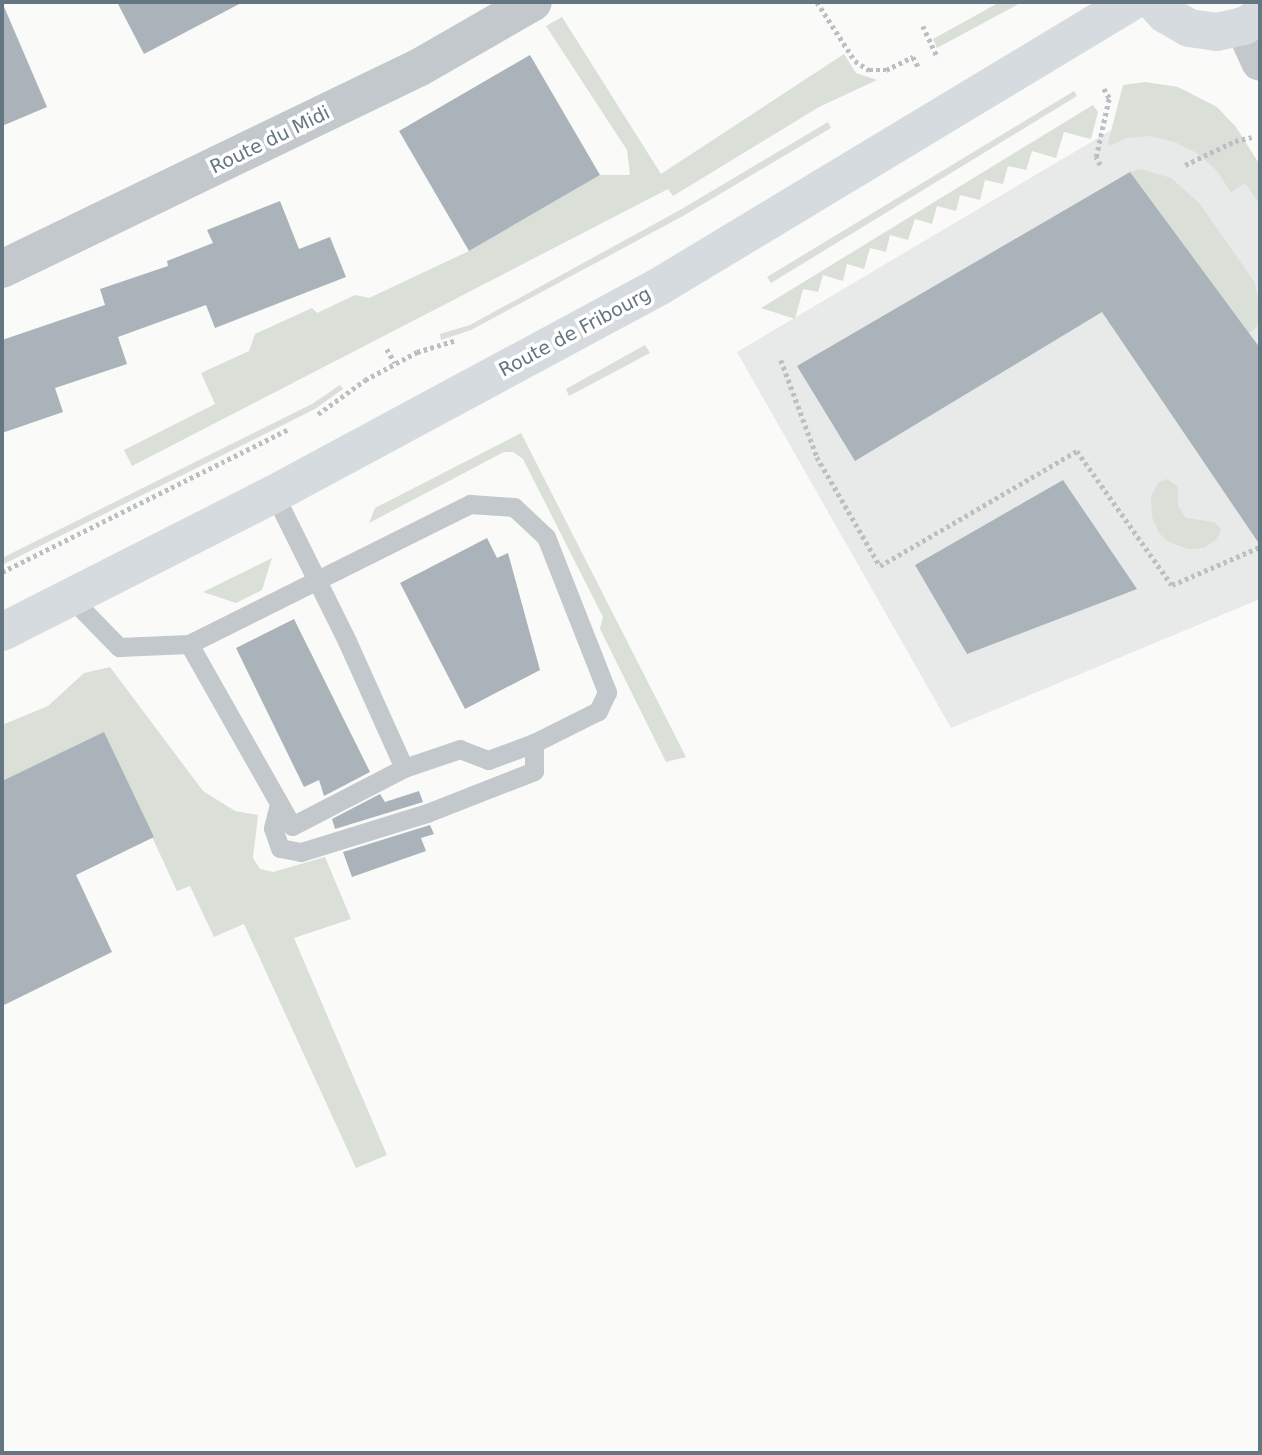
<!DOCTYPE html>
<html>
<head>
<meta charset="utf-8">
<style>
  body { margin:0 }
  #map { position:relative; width:1262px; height:1455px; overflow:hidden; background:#fafaf8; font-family:"DejaVu Sans",sans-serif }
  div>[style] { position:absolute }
  .built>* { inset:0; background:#e8e9e9 }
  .green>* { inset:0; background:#dadfd7 }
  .building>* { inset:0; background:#aab3b9 }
  .path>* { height:4.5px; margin-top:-2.25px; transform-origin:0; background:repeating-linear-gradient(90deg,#bbbfc2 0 3.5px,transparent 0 7px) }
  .service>* { height:19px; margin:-9.5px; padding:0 9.5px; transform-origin:9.5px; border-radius:9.5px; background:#c3c8cc }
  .minor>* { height:38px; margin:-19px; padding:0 19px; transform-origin:19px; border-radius:19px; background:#c3c8cc }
  .secondary>* { height:38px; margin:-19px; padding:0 19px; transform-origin:19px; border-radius:19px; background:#d6dbdf }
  span { translate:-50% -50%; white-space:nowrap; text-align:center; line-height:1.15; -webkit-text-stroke:7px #fff; paint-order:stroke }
  .street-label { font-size:19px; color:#657683 }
  .frame { position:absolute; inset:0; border:4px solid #657683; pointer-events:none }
</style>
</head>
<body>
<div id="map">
  <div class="built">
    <div style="clip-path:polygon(1162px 100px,1260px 195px,1260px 599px,951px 728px,737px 352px)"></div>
  </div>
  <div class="green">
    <div style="clip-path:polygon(1000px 2px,1022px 2px,937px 48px,933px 39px)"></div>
    <div style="clip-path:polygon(562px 17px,661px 174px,844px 54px,856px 73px,877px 80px,819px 107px,673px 196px,668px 189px,132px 466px,124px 450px,215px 404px,201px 373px,249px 351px,255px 334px,312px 308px,317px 313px,355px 295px,369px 298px,469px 251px,600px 175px,630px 175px,627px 150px,546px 26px)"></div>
    <div style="clip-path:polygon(1145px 82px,1178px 87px,1217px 107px,1236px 127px,1260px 165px,1260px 205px,1245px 183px,1231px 192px,1216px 170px,1197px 153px,1175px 142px,1150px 136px,1127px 138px,1110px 146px,1108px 143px,1123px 85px)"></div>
    <div style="clip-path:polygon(1074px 91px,1077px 96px,771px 283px,767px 277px)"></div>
    <div style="clip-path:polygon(1093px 105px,1098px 112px,1091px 139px,1064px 132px,1056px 158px,1032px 151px,1026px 170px,1008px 166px,1003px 184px,985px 180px,980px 200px,960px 195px,956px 211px,937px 206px,932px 224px,915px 219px,908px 240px,890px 235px,886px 252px,870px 248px,864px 269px,847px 264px,843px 281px,823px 275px,818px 292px,803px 289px,795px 319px,761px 308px)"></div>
    <div style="clip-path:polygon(828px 122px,831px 128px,683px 216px,471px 330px,441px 340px,440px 334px,470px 325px,680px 210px)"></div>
    <div style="clip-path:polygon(1141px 169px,1171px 178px,1200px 204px,1255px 283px,1260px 311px,1257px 327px,1249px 333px,1130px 172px)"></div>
    <div style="clip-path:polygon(645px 345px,650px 353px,569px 396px,566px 389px)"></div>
    <div style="clip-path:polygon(340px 385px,343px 389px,315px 409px,2px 565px,2px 558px,312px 404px)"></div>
    <div style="clip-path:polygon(521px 433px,686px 757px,666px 762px,600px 629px,603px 617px,523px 459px,513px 452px,504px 452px,369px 523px,375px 508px)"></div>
    <div style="clip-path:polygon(1167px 479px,1178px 487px,1178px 506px,1186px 518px,1214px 522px,1221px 529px,1217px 539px,1204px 548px,1188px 549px,1167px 541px,1159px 533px,1152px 517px,1151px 497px,1158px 483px)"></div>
    <div style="clip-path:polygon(272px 558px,262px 590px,236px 603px,203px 592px)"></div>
    <div style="clip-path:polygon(110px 667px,203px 791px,235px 811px,258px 815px,253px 858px,260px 869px,273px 872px,325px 857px,351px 919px,294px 938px,387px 1155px,356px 1168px,244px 924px,214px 937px,190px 886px,177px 891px,104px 733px,2px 781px,2px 725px,48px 706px,84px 673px)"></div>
  </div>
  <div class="building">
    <div style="clip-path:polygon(2px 2px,47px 107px,2px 126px)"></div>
    <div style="clip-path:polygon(117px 2px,243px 2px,144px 54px)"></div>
    <div style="clip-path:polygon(530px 55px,600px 175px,469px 251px,399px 131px)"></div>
    <div style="clip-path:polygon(1130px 172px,1260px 348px,1260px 545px,1102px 312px,855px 461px,797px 366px)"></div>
    <div style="clip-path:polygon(280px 201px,299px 249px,330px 237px,346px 277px,215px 328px,206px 305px,118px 337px,127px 364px,55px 388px,63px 412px,2px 433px,2px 340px,105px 305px,100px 289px,168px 266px,167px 261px,213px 243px,207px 230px)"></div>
    <div style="clip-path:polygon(1063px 480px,1137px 589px,967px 654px,915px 565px)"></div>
    <div style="clip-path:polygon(487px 538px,497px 558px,508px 553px,540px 670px,465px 709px,400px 583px)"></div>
    <div style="clip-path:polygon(294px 619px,370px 772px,324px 796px,319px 780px,304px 787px,236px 648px)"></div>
    <div style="clip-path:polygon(104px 732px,154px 837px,76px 875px,112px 952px,2px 1006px,2px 781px)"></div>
    <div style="clip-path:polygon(419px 791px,423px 802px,335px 829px,332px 819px,380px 794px,385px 802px)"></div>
    <div style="clip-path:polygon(430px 825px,434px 834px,421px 838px,426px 851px,352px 877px,343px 852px)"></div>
  </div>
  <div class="path">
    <div style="left:817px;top:2px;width:70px;rotate:57.2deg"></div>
    <div style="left:855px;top:61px;width:17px;rotate:33deg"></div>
    <div style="left:869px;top:70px;width:17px"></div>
    <div style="left:886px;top:70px;width:30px;rotate:-26deg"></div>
    <div style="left:913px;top:57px;width:13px;rotate:61deg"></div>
    <div style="left:923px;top:26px;width:35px;rotate:65deg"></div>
    <div style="left:1100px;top:165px;width:9px;rotate:-117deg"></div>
    <div style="left:1096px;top:157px;width:60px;rotate:-77.6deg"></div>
    <div style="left:1109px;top:98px;width:12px;rotate:-121deg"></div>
    <div style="left:1185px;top:165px;width:55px;rotate:-25.6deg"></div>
    <div style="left:1235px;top:141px;width:17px;rotate:-13deg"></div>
    <div style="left:387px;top:349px;width:16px;rotate:60deg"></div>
    <div style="left:781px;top:360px;width:103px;rotate:69.6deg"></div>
    <div style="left:817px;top:457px;width:126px;rotate:60deg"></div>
    <div style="left:880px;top:566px;width:228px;rotate:-30.3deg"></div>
    <div style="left:1077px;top:451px;width:164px;rotate:54.7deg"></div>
    <div style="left:1172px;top:585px;width:96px;rotate:-23.4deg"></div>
    <div style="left:318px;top:414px;width:58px;rotate:-35.9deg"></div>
    <div style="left:365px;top:380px;width:59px;rotate:-28.3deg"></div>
    <div style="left:417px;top:352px;width:39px;rotate:-17deg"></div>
    <div style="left:2px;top:572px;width:321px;rotate:-26.5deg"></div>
  </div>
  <div class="service">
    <div style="left:71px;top:598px;width:69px;rotate:45.6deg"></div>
    <div style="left:119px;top:647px;width:70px;rotate:-2.5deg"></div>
    <div style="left:189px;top:644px;width:314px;rotate:-26.5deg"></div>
    <div style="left:470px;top:504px;width:44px;rotate:3.9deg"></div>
    <div style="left:514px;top:507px;width:44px;rotate:43.2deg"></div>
    <div style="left:546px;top:537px;width:167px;rotate:68.5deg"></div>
    <div style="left:607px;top:692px;width:21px;rotate:115deg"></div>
    <div style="left:598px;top:711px;width:72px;rotate:153.4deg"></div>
    <div style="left:534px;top:743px;width:49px;rotate:159.7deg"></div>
    <div style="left:488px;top:760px;width:30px;rotate:-159deg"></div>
    <div style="left:460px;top:749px;width:59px;rotate:161.3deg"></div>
    <div style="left:189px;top:644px;width:209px;rotate:60.5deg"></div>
    <div style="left:292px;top:826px;width:126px;rotate:-27.4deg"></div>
    <div style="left:404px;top:768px;width:139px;rotate:-114.2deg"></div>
    <div style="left:347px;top:641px;width:164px;rotate:-116.4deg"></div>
    <div style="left:279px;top:804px;width:25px;rotate:104deg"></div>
    <div style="left:273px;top:828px;width:21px;rotate:71deg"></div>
    <div style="left:280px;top:848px;width:21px;rotate:11deg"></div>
    <div style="left:301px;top:852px;width:132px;rotate:-17.2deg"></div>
    <div style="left:427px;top:813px;width:115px;rotate:-21.4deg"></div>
    <div style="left:534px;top:771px;width:28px;rotate:-90deg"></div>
  </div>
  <div class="minor">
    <div style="left:1244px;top:26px;width:39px;rotate:66deg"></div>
    <div style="left:2px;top:269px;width:464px;rotate:-25.8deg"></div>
    <div style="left:420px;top:67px;width:130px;rotate:-29.9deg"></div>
  </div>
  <div class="secondary">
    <div style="left:1154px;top:2px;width:16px;rotate:47deg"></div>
    <div style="left:1165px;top:14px;width:28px;rotate:30deg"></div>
    <div style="left:1189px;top:28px;width:28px;rotate:8deg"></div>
    <div style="left:1217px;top:32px;width:28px;rotate:-13deg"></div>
    <div style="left:1244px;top:26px;width:19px;rotate:-32deg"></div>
    <div style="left:2px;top:632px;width:305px;rotate:-26.9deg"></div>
    <div style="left:274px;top:494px;width:438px;rotate:-28.3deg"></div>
    <div style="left:660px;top:286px;width:550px;rotate:-31.09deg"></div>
  </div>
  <div class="street-label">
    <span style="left:270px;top:140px;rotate:-26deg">Route du Midi</span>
    <span style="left:575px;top:332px;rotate:-28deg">Route de Fribourg</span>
  </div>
  <div class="frame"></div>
</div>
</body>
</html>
